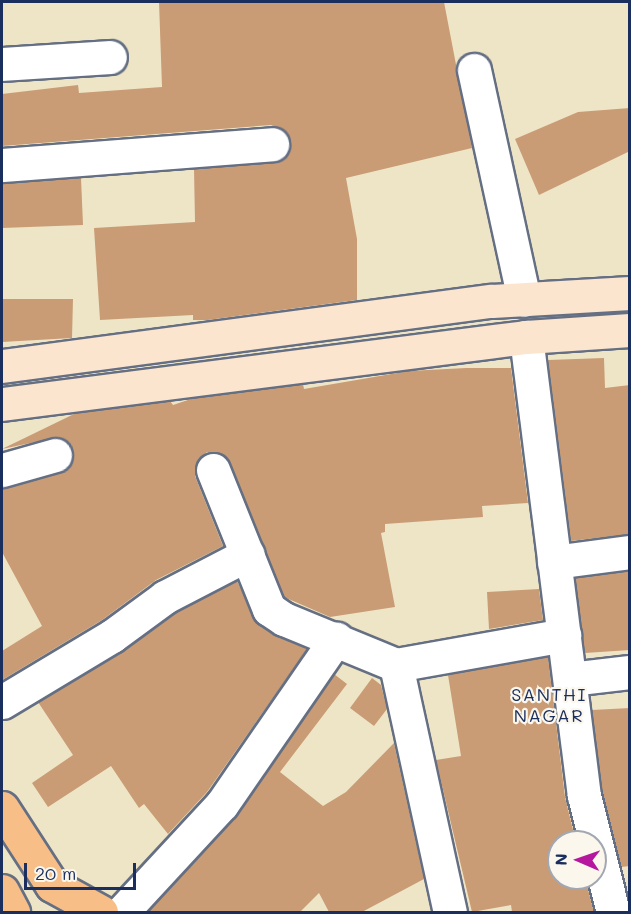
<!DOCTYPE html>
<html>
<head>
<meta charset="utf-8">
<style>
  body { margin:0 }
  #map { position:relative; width:631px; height:914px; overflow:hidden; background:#eee5c7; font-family:Mali,sans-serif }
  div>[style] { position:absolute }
  .building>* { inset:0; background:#c99c75 }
  .roads { filter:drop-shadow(2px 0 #656f83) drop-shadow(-2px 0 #656f83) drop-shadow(0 2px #656f83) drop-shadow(0 -2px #656f83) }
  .street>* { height:33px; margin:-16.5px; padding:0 16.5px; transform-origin:16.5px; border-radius:16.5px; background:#fff }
  .secondary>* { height:33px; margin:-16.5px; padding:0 16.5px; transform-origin:16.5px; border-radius:16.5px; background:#fce5cf }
  .highway>* { height:33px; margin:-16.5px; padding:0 16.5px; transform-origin:16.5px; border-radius:16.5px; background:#f7be87 }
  span { translate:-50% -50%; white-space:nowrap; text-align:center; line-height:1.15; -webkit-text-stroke:4.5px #fbf7ec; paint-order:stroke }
  .neighbourhood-label { font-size:18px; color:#1b2f5e; letter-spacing:1.5px }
  .frame { position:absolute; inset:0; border:3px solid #1b2f5e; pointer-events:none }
  .north { position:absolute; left:547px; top:830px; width:60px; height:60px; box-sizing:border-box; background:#fbf7ec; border:2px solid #a1a7b3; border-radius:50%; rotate:272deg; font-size:16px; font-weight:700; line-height:24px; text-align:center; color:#1b2f5e }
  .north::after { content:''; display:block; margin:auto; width:21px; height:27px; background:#b5179e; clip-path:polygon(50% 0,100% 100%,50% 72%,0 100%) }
  .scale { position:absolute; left:24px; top:863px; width:112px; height:27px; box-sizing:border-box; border:3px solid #1b2f5e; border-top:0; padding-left:8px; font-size:18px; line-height:21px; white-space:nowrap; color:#1b2f5e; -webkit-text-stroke:4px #fbf7ec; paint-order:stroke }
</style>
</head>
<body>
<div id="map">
  <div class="building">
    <div style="clip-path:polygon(159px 2px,444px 2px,472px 148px,346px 178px,357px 239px,357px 300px,208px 320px,193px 320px,193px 315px,100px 320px,94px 228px,195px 222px,194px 169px,274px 163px,283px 159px,291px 143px,287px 133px,271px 125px,2px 146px,2px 94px,78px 85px,79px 93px,162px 87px)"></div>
    <div style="clip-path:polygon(630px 108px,630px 151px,539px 195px,515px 139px,578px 112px)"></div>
    <div style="clip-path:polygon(81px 178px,83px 225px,2px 228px,2px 183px)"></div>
    <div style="clip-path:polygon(2px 299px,73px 299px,72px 338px,2px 342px)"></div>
    <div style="clip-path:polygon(604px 358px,605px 388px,630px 385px,630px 534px,571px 541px,548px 360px)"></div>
    <div style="clip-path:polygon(466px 368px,511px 368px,528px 503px,482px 506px,483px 517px,385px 524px,385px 532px,381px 533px,395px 607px,330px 617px,284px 597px,230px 463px,224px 455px,207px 452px,198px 459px,195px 476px,223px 546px,156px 580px,102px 620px,2px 680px,2px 651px,42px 626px,2px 552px,2px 488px,60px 473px,73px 459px,68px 442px,59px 437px,2px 449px,74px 414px,170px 401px,173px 405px,194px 398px,303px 384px,304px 389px,409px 371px)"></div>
    <div style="clip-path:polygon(630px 571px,630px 650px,585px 653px,575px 578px)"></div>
    <div style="clip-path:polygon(237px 581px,258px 624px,307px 649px,207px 792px,168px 834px,144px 804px,139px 808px,111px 766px,48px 807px,32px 783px,73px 755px,38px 702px,122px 652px,175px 613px)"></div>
    <div style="clip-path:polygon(539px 589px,543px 620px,489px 629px,487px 592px)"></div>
    <div style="clip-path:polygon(548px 657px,565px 797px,576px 842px,559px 842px,559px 878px,585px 878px,594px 912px,512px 912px,511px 905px,472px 912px,436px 760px,461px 756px,448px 675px)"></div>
    <div style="clip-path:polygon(334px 674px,347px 684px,280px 772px,323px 806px,346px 792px,394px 743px,424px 879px,362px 912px,329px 912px,319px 893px,300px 912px,147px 912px,237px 815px)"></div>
    <div style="clip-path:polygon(372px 678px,381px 685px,387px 709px,374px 726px,350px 708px)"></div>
    <div style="clip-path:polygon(630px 708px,630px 866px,621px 867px,602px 792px,592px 710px)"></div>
  </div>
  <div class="roads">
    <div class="street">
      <div style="left:2px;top:64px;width:108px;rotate:-3.7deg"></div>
      <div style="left:474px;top:70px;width:235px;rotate:77.7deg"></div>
      <div style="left:2px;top:165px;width:271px;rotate:-4.4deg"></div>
      <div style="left:526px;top:337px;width:462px;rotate:82.8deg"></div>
      <div style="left:584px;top:795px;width:121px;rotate:76.1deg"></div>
      <div style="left:2px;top:470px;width:55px;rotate:-15.8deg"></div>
      <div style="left:213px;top:470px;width:150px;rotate:68.1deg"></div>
      <div style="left:269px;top:609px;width:18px;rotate:34deg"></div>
      <div style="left:284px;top:619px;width:121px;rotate:22.3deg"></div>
      <div style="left:396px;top:665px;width:253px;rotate:77.7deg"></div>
      <div style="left:554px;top:562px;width:77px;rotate:-7.5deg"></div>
      <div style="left:396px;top:665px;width:171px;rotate:-10.1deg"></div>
      <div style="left:570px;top:679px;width:60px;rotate:-6.7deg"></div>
      <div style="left:2px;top:702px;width:128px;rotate:-31deg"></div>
      <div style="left:112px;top:636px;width:66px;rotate:-36.3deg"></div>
      <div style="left:165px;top:597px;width:93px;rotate:-27.4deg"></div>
      <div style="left:122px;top:912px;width:147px;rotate:-47.2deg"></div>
      <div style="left:222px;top:804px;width:201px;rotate:-55.4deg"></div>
    </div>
    <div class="secondary">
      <div style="left:2px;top:366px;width:494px;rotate:-7.6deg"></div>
      <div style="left:492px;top:301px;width:138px;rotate:-3.3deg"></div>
      <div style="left:2px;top:404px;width:528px;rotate:-7.29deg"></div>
      <div style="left:526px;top:337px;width:104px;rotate:-3.9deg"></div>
    </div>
    <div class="highway">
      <div style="left:2px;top:808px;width:92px;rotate:57deg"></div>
      <div style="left:52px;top:885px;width:56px;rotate:28.9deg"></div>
      <div style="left:2px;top:891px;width:24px;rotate:62deg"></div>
    </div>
  </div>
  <div class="neighbourhood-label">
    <span style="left:549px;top:705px">SANTHI<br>NAGAR</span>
  </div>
  <div class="frame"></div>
  <div class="north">N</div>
  <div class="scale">20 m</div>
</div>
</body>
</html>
